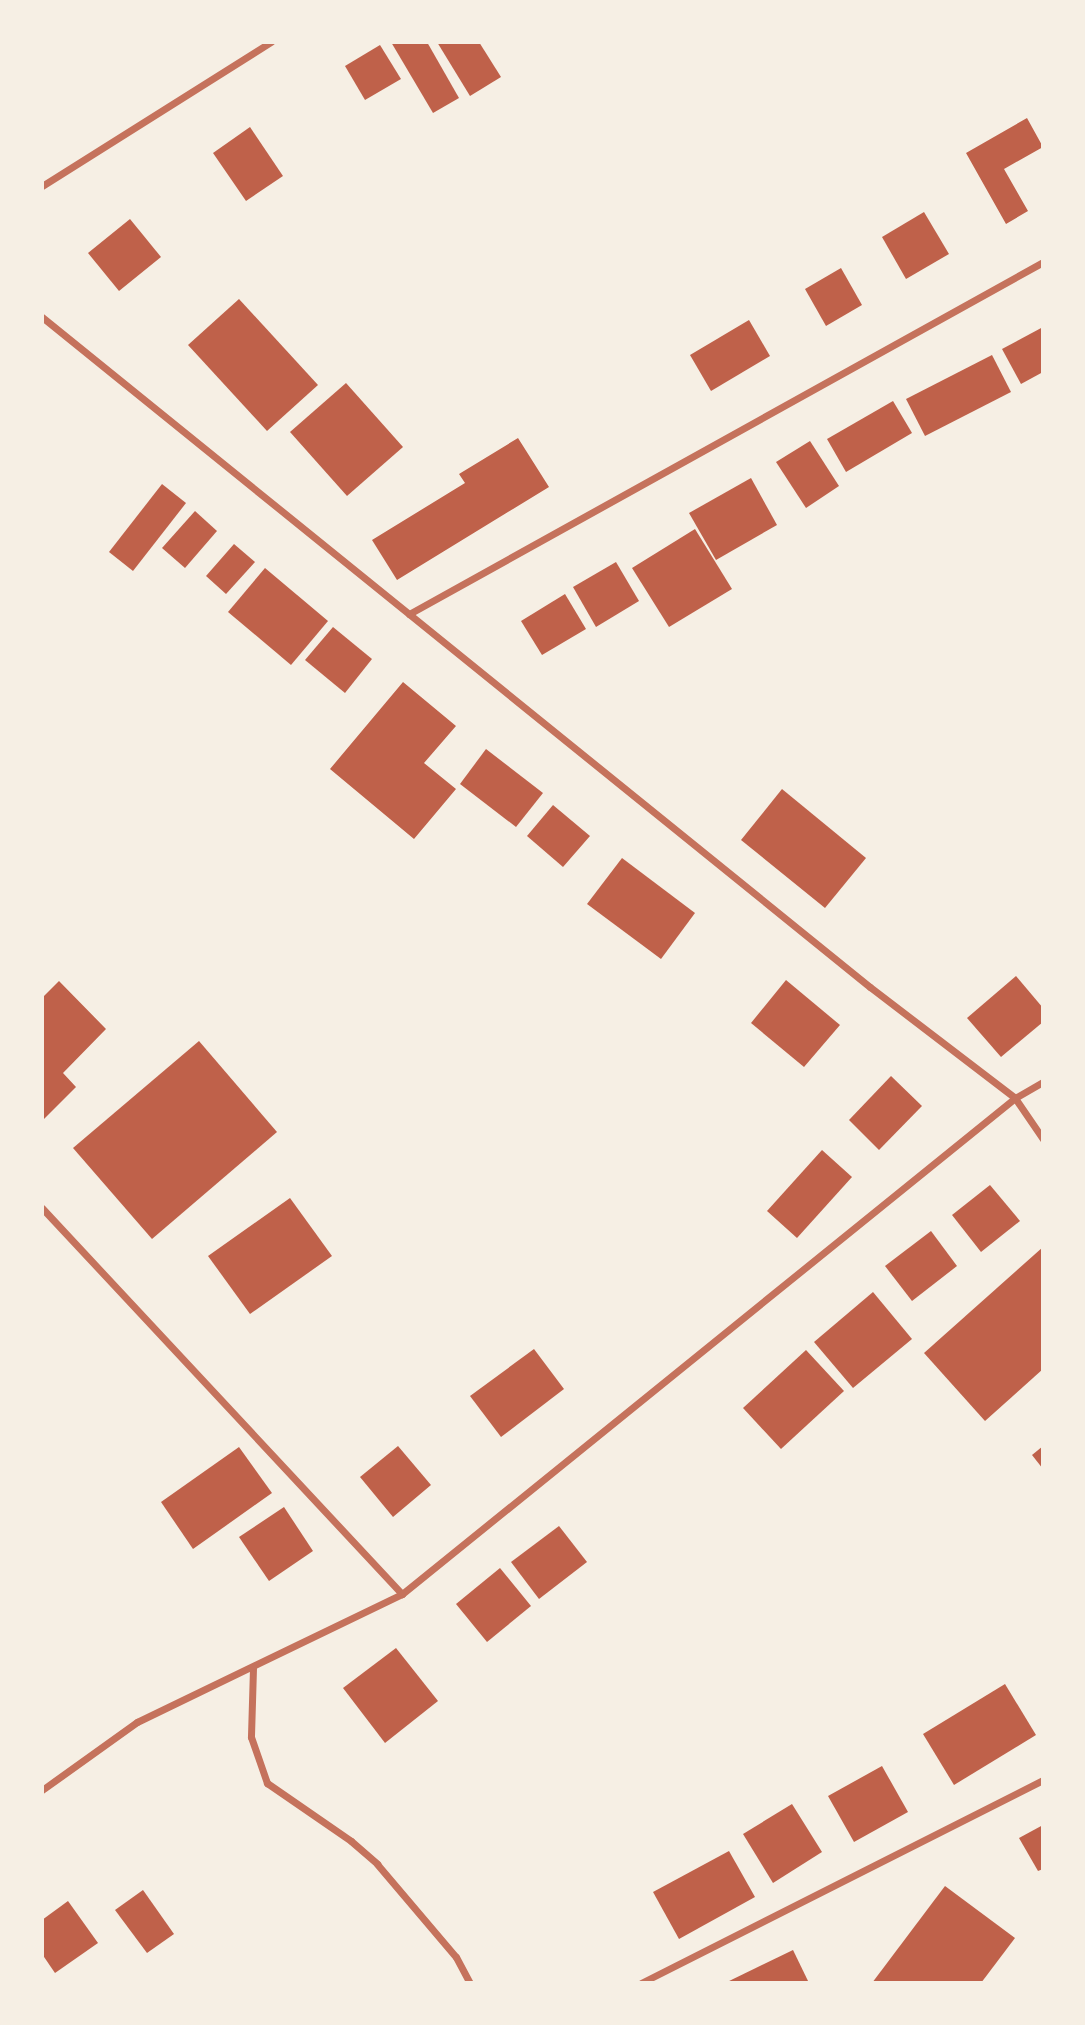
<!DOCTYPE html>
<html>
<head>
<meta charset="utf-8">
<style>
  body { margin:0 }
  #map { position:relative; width:1085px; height:2025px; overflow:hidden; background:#f6efe4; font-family:Cabin,sans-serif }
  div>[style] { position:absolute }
  .building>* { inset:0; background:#bf614a }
  .minor>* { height:7px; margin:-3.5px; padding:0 3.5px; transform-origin:3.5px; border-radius:3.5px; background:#c5725c }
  span { translate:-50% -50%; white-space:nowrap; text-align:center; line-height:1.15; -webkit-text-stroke:5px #f6efe4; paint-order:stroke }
  .frame { position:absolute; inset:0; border:44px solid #f6efe4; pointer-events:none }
</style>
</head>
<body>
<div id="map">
  <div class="building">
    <div style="clip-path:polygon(391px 42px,427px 42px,459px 98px,433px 113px)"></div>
    <div style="clip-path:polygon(437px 42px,479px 42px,501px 77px,470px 96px)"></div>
    <div style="clip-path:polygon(380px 45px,401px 79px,365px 100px,345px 66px)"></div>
    <div style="clip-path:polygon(1027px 118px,1043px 147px,1004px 169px,1028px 211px,1006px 224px,966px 153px)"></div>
    <div style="clip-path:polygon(250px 127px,283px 176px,246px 201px,213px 153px)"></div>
    <div style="clip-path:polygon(924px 212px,949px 254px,906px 279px,882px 237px)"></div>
    <div style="clip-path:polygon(130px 219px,161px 257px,119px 291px,88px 253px)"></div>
    <div style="clip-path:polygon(841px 268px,862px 305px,826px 326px,805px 289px)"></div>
    <div style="clip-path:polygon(239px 299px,318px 385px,267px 431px,188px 345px)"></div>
    <div style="clip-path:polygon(749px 320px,770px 356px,711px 391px,690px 355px)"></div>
    <div style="clip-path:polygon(1043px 327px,1043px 372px,1021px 384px,1002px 349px)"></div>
    <div style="clip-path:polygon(992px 355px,1011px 392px,925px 436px,906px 399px)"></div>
    <div style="clip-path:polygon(346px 383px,403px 447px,347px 496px,290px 432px)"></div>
    <div style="clip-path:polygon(893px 401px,912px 433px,846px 472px,827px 439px)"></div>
    <div style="clip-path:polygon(518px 438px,549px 487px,397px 580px,372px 540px,465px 483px,459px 474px)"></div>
    <div style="clip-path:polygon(810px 441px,839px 486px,806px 508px,776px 462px)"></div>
    <div style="clip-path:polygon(751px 478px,777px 525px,716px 560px,689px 513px)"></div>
    <div style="clip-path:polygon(162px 484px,186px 503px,133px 571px,109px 552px)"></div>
    <div style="clip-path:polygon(195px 511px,217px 531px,185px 568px,162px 548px)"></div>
    <div style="clip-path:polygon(695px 529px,732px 589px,669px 627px,632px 568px)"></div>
    <div style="clip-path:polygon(234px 544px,255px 562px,226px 594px,206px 576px)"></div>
    <div style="clip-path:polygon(616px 562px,639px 601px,596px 627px,573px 587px)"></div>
    <div style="clip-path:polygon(265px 568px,328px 621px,291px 665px,228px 612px)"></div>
    <div style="clip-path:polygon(565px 594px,586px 629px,542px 655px,521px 621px)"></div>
    <div style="clip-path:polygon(333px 627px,372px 659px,345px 693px,305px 660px)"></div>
    <div style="clip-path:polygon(403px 682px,456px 726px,424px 763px,456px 789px,414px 839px,330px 769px)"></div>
    <div style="clip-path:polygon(486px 749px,543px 793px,516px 827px,460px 784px)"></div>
    <div style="clip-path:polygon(782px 789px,866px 858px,825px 908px,741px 840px)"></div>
    <div style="clip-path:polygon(553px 805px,590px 836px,563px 867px,527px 836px)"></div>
    <div style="clip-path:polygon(622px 858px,695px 913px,661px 959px,587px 904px)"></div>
    <div style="clip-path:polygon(1016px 976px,1043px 1008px,1043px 1022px,1001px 1057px,967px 1018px)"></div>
    <div style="clip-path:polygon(786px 980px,840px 1025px,804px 1067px,751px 1023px)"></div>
    <div style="clip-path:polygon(59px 981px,106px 1029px,63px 1073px,76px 1087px,42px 1121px,42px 998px)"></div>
    <div style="clip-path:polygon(199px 1041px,277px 1132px,152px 1239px,73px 1148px)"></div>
    <div style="clip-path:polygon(891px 1076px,922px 1106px,879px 1150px,849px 1120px)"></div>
    <div style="clip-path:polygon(822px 1150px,852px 1177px,797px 1238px,767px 1211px)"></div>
    <div style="clip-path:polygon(990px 1185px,1020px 1221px,981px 1252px,952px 1215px)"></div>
    <div style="clip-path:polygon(290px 1198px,332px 1256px,250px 1314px,208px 1256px)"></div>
    <div style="clip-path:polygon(931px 1231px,957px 1266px,912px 1301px,885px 1266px)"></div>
    <div style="clip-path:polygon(1043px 1247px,1043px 1369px,985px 1421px,924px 1353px)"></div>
    <div style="clip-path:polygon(873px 1292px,912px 1339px,853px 1388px,814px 1342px)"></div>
    <div style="clip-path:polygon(534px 1349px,564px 1389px,501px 1437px,470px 1396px)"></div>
    <div style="clip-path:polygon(806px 1350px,844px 1391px,781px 1449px,743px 1408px)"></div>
    <div style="clip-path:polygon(398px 1446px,431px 1485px,393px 1517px,360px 1477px)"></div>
    <div style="clip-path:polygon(1043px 1446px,1043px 1469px,1032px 1455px)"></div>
    <div style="clip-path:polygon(239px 1447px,272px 1493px,193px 1549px,161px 1502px)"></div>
    <div style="clip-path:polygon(284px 1507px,313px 1551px,269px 1581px,239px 1537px)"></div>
    <div style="clip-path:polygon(559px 1526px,587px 1562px,539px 1599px,511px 1562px)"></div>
    <div style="clip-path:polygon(500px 1568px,531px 1606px,487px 1642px,456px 1604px)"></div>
    <div style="clip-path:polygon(396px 1648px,438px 1701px,385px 1743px,343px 1688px)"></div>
    <div style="clip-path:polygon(1005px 1684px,1036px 1735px,954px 1785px,923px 1734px)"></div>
    <div style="clip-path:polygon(882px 1766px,908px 1812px,854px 1842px,828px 1796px)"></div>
    <div style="clip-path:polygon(792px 1804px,822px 1852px,773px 1883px,743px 1834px)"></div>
    <div style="clip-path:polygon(1043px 1825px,1043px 1869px,1038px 1871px,1019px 1838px)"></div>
    <div style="clip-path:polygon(729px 1851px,755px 1897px,679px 1939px,653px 1892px)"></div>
    <div style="clip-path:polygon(945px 1886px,1015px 1938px,981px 1983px,872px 1983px)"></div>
    <div style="clip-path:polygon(143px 1890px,174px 1934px,147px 1953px,115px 1910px)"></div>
    <div style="clip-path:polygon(68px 1901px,98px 1943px,55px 1973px,42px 1954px,42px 1920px)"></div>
    <div style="clip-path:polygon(793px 1950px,809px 1983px,725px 1983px)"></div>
  </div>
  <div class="minor">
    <div style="left:42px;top:186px;width:271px;rotate:-32.2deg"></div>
    <div style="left:42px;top:317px;width:1065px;rotate:38.98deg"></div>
    <div style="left:870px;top:987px;width:183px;rotate:37.4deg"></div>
    <div style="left:1015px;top:1098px;width:50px;rotate:55.7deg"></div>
    <div style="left:409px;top:614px;width:725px;rotate:-29.04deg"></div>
    <div style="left:42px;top:1208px;width:528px;rotate:47deg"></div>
    <div style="left:253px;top:1668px;width:69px;rotate:91.7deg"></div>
    <div style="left:251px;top:1737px;width:49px;rotate:70.8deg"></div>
    <div style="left:267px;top:1783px;width:102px;rotate:34.6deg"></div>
    <div style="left:351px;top:1841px;width:35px;rotate:41deg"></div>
    <div style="left:377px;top:1864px;width:122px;rotate:49.7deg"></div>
    <div style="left:456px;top:1957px;width:30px;rotate:62deg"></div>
    <div style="left:42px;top:1790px;width:117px;rotate:-35.6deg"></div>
    <div style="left:137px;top:1722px;width:294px;rotate:-25.8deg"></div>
    <div style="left:402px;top:1594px;width:789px;rotate:-38.98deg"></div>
    <div style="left:1015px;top:1098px;width:32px;rotate:-30deg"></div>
    <div style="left:641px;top:1983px;width:450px;rotate:-26.8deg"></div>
  </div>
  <div class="frame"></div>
</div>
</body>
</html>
